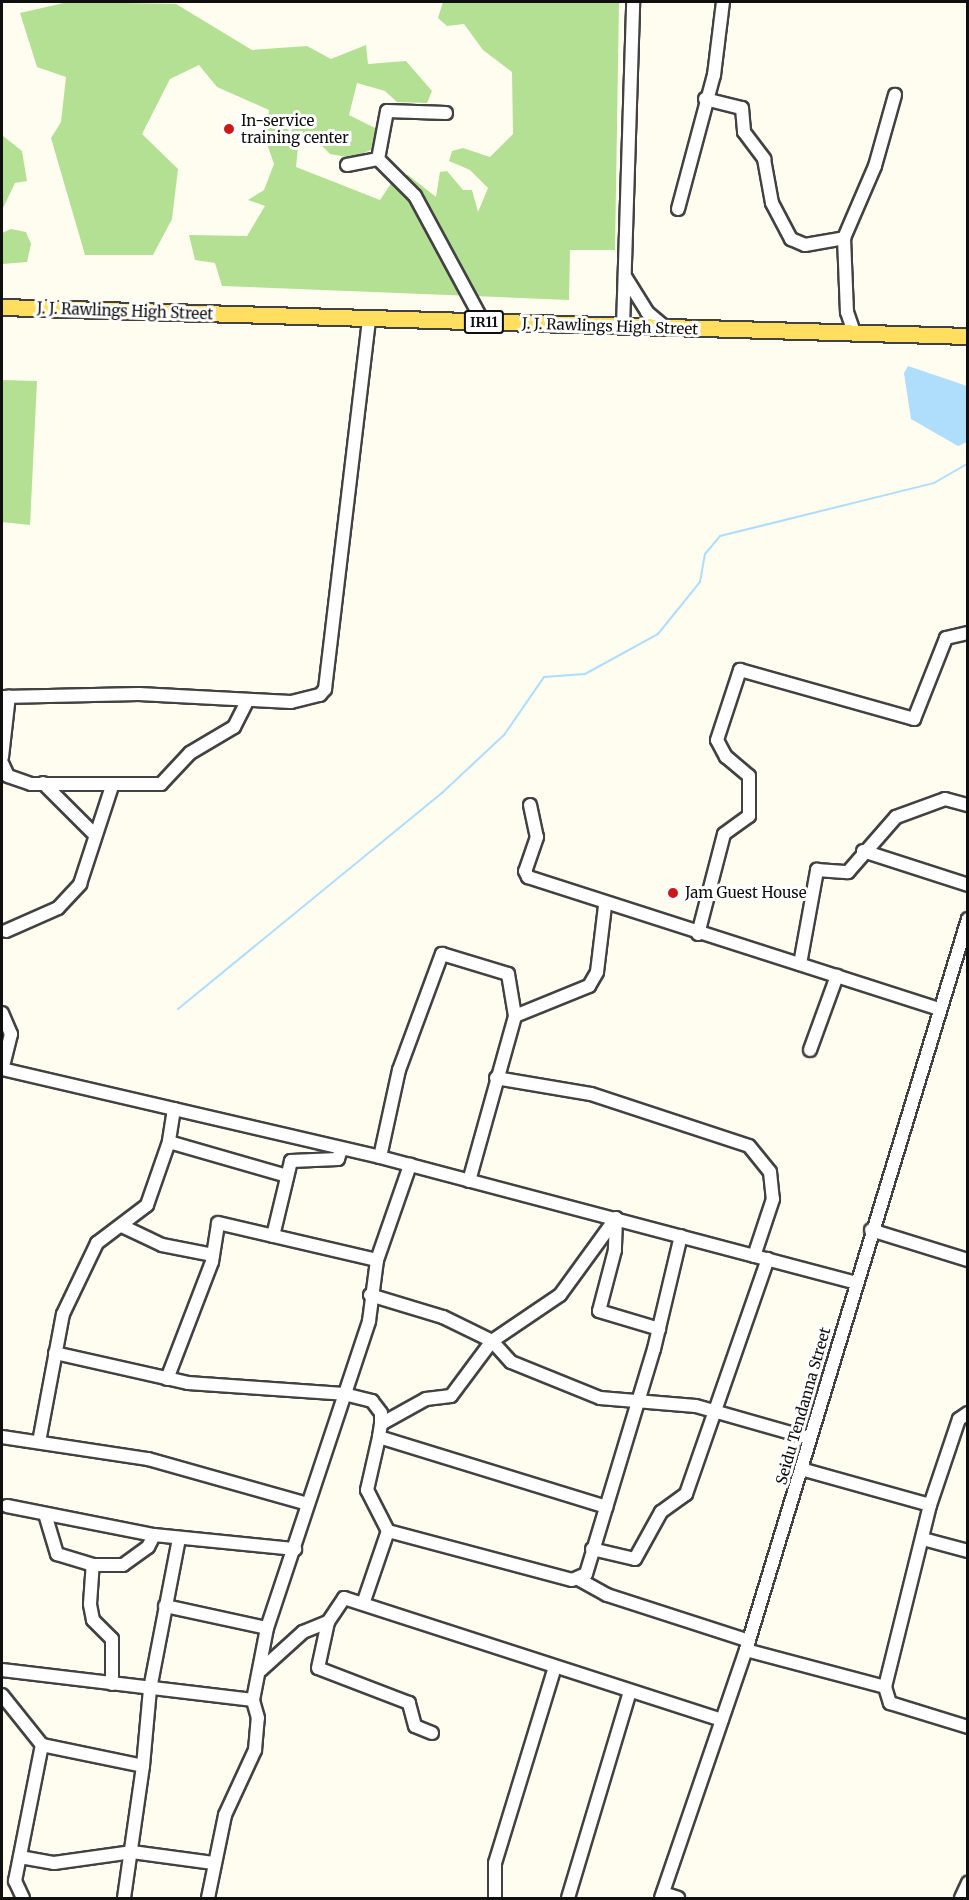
<!DOCTYPE html>
<html>
<head>
<meta charset="utf-8">
<style>
  body { margin:0 }
  #map { position:relative; width:969px; height:1900px; overflow:hidden; background:#fffdf0; font-family:Merriweather,serif }
  div>[style] { position:absolute }
  .forest>* { inset:0; background:#b3e093 }
  .water>* { inset:0; background:#afddfc }
  .stream>* { height:2px; margin:-1px; padding:0 1px; transform-origin:1px; border-radius:1px; background:#afddfc }
  .roads { filter:drop-shadow(2px 0 #424242) drop-shadow(-2px 0 #424242) drop-shadow(0 2px #424242) drop-shadow(0 -2px #424242) }
  .minor>* { height:12px; margin:-6px; padding:0 6px; transform-origin:6px; border-radius:6px; background:#fff }
  .major>* { height:15px; margin:-7.5px; padding:0 7.5px; transform-origin:7.5px; border-radius:7.5px; background:#ffde60 }
  .dots>* { width:16px; height:16px; translate:-50% -50%; box-sizing:border-box; border:3px solid #fff; border-radius:50% }
  span { translate:-50% -50%; white-space:nowrap; text-align:center; line-height:1.15; -webkit-text-stroke:6px #fff; paint-order:stroke }
  .shield-label span { padding:2px 4px; background:#fff; border:2px solid; border-radius:4px; -webkit-text-stroke-width:0 }
  .shield-label { font-size:14px; color:#0f0f0f; font-weight:700 }
  .poi-label { font-size:15px; color:#0f0f0f }
  .left { translate:0 -50%; text-align:left }
  .street-label { font-size:15px; color:#0f0f0f }
  .frame { position:absolute; inset:0; border:3px solid #0f0f0f; pointer-events:none }
</style>
</head>
<body>
<div id="map">
  <div class="forest">
    <div style="clip-path:polygon(68px 2px,176px 4px,252px 50px,307px 46px,331px 59px,366px 45px,368px 64px,406px 61px,432px 91px,427px 103px,397px 102px,385px 91px,357px 83px,349px 115px,377px 129px,373px 149px,352px 158px,330px 154px,314px 138px,299px 138px,296px 167px,380px 200px,396px 176px,408px 175px,436px 197px,440px 172px,447px 171px,463px 190px,472px 190px,478px 212px,488px 188px,470px 170px,449px 161px,452px 151px,463px 148px,490px 157px,513px 134px,512px 72px,483px 50px,464px 24px,447px 26px,438px 18px,443px 2px,619px 2px,615px 250px,570px 250px,569px 300px,222px 286px,215px 263px,195px 260px,189px 235px,247px 236px,265px 206px,248px 200px,264px 190px,274px 164px,265px 138px,269px 110px,217px 87px,199px 65px,170px 79px,142px 134px,178px 169px,172px 219px,153px 255px,85px 255px,51px 138px,61px 122px,66px 77px,37px 67px,20px 13px)"></div>
    <div style="clip-path:polygon(3px 136px,22px 151px,27px 181px,15px 183px,2px 210px)"></div>
    <div style="clip-path:polygon(11px 229px,26px 232px,31px 244px,27px 262px,2px 264px,2px 233px)"></div>
    <div style="clip-path:polygon(2px 380px,37px 381px,30px 525px,2px 522px)"></div>
  </div>
  <div class="water">
    <div style="clip-path:polygon(908px 366px,967px 386px,967px 442px,958px 446px,911px 419px,904px 373px)"></div>
  </div>
  <div class="stream">
    <div style="left:178px;top:1009px;width:343px;rotate:-39.3deg"></div>
    <div style="left:443px;top:792px;width:83px;rotate:-43.1deg"></div>
    <div style="left:504px;top:735px;width:70px;rotate:-55.4deg"></div>
    <div style="left:544px;top:677px;width:41px;rotate:-4.2deg"></div>
    <div style="left:585px;top:674px;width:83px;rotate:-28.7deg"></div>
    <div style="left:658px;top:634px;width:67px;rotate:-51.1deg"></div>
    <div style="left:700px;top:582px;width:28px;rotate:-80deg"></div>
    <div style="left:705px;top:554px;width:23px;rotate:-50deg"></div>
    <div style="left:720px;top:536px;width:220px;rotate:-13.9deg"></div>
    <div style="left:934px;top:483px;width:39px;rotate:-30deg"></div>
  </div>
  <div class="roads">
    <div class="minor">
      <div style="left:705px;top:99px;width:38px;rotate:14deg"></div>
      <div style="left:742px;top:108px;width:24px;rotate:85deg"></div>
      <div style="left:744px;top:132px;width:34px;rotate:53deg"></div>
      <div style="left:764px;top:159px;width:45px;rotate:79.7deg"></div>
      <div style="left:772px;top:203px;width:41px;rotate:62.2deg"></div>
      <div style="left:791px;top:239px;width:15px;rotate:23deg"></div>
      <div style="left:805px;top:245px;width:40px;rotate:-10deg"></div>
      <div style="left:844px;top:238px;width:74px;rotate:87.7deg"></div>
      <div style="left:847px;top:312px;width:24px;rotate:71deg"></div>
      <div style="left:446px;top:113px;width:59px;rotate:-178.1deg"></div>
      <div style="left:387px;top:111px;width:49px;rotate:100.6deg"></div>
      <div style="left:378px;top:159px;width:52px;rotate:45deg"></div>
      <div style="left:415px;top:196px;width:143px;rotate:61.6deg"></div>
      <div style="left:347px;top:165px;width:32px;rotate:-11deg"></div>
      <div style="left:678px;top:209px;width:139px;rotate:-75deg"></div>
      <div style="left:714px;top:75px;width:74px;rotate:-83deg"></div>
      <div style="left:844px;top:238px;width:78px;rotate:-66.7deg"></div>
      <div style="left:875px;top:166px;width:74px;rotate:-74.3deg"></div>
      <div style="left:626px;top:278px;width:40px;rotate:58deg"></div>
      <div style="left:647px;top:312px;width:25px;rotate:40deg"></div>
      <div style="left:623px;top:327px;width:325px;rotate:-88.2deg"></div>
      <div style="left:2px;top:697px;width:137px;rotate:-1.3deg"></div>
      <div style="left:139px;top:694px;width:152px;rotate:3deg"></div>
      <div style="left:291px;top:702px;width:30px;rotate:-14deg"></div>
      <div style="left:320px;top:695px;width:8px;rotate:-50deg"></div>
      <div style="left:325px;top:689px;width:373px;rotate:-83.2deg"></div>
      <div style="left:2px;top:757px;width:61px;rotate:-83.5deg"></div>
      <div style="left:2px;top:763px;width:14px;rotate:65deg"></div>
      <div style="left:8px;top:776px;width:24px;rotate:19deg"></div>
      <div style="left:31px;top:784px;width:130px"></div>
      <div style="left:161px;top:784px;width:42px;rotate:-46.9deg"></div>
      <div style="left:190px;top:753px;width:51px;rotate:-30.6deg"></div>
      <div style="left:234px;top:727px;width:30px;rotate:-63deg"></div>
      <div style="left:43px;top:783px;width:74px;rotate:45deg"></div>
      <div style="left:530px;top:805px;width:33px;rotate:78deg"></div>
      <div style="left:537px;top:837px;width:36px;rotate:109deg"></div>
      <div style="left:525px;top:871px;width:7px;rotate:63deg"></div>
      <div style="left:528px;top:877px;width:433px;rotate:17.8deg"></div>
      <div style="left:863px;top:851px;width:110px;rotate:17.9deg"></div>
      <div style="left:6px;top:931px;width:57px;rotate:-23.9deg"></div>
      <div style="left:58px;top:908px;width:33px;rotate:-47deg"></div>
      <div style="left:80px;top:884px;width:103px;rotate:-71.9deg"></div>
      <div style="left:698px;top:934px;width:103px;rotate:-75.4deg"></div>
      <div style="left:724px;top:834px;width:31px;rotate:-36deg"></div>
      <div style="left:749px;top:816px;width:40px;rotate:-90deg"></div>
      <div style="left:749px;top:776px;width:30px;rotate:-140deg"></div>
      <div style="left:726px;top:757px;width:19px;rotate:-118deg"></div>
      <div style="left:717px;top:740px;width:74px;rotate:-71.8deg"></div>
      <div style="left:740px;top:670px;width:181px;rotate:15.7deg"></div>
      <div style="left:914px;top:719px;width:87px;rotate:-68.4deg"></div>
      <div style="left:946px;top:638px;width:23px;rotate:-13deg"></div>
      <div style="left:800px;top:964px;width:96px;rotate:-79.7deg"></div>
      <div style="left:817px;top:870px;width:31px;rotate:4deg"></div>
      <div style="left:848px;top:872px;width:73px;rotate:-48.9deg"></div>
      <div style="left:896px;top:817px;width:52px;rotate:-20.2deg"></div>
      <div style="left:945px;top:799px;width:24px;rotate:15deg"></div>
      <div style="left:2px;top:1013px;width:23px;rotate:67deg"></div>
      <div style="left:11px;top:1034px;width:36px;rotate:104deg"></div>
      <div style="left:810px;top:1050px;width:79px;rotate:-70deg"></div>
      <div style="left:2px;top:1069px;width:388px;rotate:13.1deg"></div>
      <div style="left:380px;top:1157px;width:490px;rotate:14.8deg"></div>
      <div style="left:496px;top:1078px;width:96px;rotate:9.6deg"></div>
      <div style="left:591px;top:1094px;width:166px;rotate:18.2deg"></div>
      <div style="left:749px;top:1146px;width:33px;rotate:51deg"></div>
      <div style="left:770px;top:1172px;width:27px;rotate:84deg"></div>
      <div style="left:773px;top:1199px;width:60px;rotate:108.4deg"></div>
      <div style="left:174px;top:1109px;width:33px;rotate:99deg"></div>
      <div style="left:169px;top:1142px;width:123px;rotate:16.1deg"></div>
      <div style="left:380px;top:1157px;width:89px;rotate:-77.7deg"></div>
      <div style="left:399px;top:1070px;width:124px;rotate:-69.7deg"></div>
      <div style="left:442px;top:954px;width:69px;rotate:16.9deg"></div>
      <div style="left:508px;top:974px;width:43px;rotate:80.5deg"></div>
      <div style="left:469px;top:1181px;width:171px;rotate:-74.4deg"></div>
      <div style="left:515px;top:1016px;width:80px;rotate:-22.1deg"></div>
      <div style="left:589px;top:986px;width:16px;rotate:-60deg"></div>
      <div style="left:597px;top:972px;width:66px;rotate:-83.1deg"></div>
      <div style="left:616px;top:1218px;width:32px;rotate:92deg"></div>
      <div style="left:615px;top:1250px;width:63px;rotate:104.7deg"></div>
      <div style="left:599px;top:1311px;width:63px;rotate:16.7deg"></div>
      <div style="left:122px;top:1226px;width:44px;rotate:25.4deg"></div>
      <div style="left:162px;top:1245px;width:52px;rotate:11.1deg"></div>
      <div style="left:871px;top:1230px;width:102px;rotate:17.2deg"></div>
      <div style="left:273px;top:1236px;width:77px;rotate:-76.5deg"></div>
      <div style="left:291px;top:1161px;width:47px;rotate:-2.4deg"></div>
      <div style="left:338px;top:1159px;width:9px;rotate:-72deg"></div>
      <div style="left:370px;top:1295px;width:76px;rotate:16.8deg"></div>
      <div style="left:443px;top:1317px;width:55px;rotate:26.1deg"></div>
      <div style="left:492px;top:1341px;width:28px;rotate:48deg"></div>
      <div style="left:511px;top:1362px;width:96px;rotate:22deg"></div>
      <div style="left:600px;top:1398px;width:96px;rotate:4.8deg"></div>
      <div style="left:696px;top:1406px;width:116px;rotate:15.9deg"></div>
      <div style="left:55px;top:1353px;width:136px;rotate:12.7deg"></div>
      <div style="left:188px;top:1383px;width:156px;rotate:4deg"></div>
      <div style="left:344px;top:1394px;width:29px;rotate:14deg"></div>
      <div style="left:372px;top:1401px;width:15px;rotate:53deg"></div>
      <div style="left:381px;top:1413px;width:11px;rotate:90deg"></div>
      <div style="left:381px;top:1424px;width:51px;rotate:-29.1deg"></div>
      <div style="left:426px;top:1399px;width:25px;rotate:-7deg"></div>
      <div style="left:451px;top:1396px;width:69px;rotate:-53.3deg"></div>
      <div style="left:492px;top:1341px;width:82px;rotate:-34.1deg"></div>
      <div style="left:560px;top:1295px;width:95px;rotate:-54deg"></div>
      <div style="left:167px;top:1379px;width:125px;rotate:-69deg"></div>
      <div style="left:212px;top:1262px;width:39px;rotate:-81deg"></div>
      <div style="left:218px;top:1223px;width:163px;rotate:13.1deg"></div>
      <div style="left:968px;top:1413px;width:11px;rotate:146deg"></div>
      <div style="left:959px;top:1419px;width:91px;rotate:108.6deg"></div>
      <div style="left:930px;top:1505px;width:187px;rotate:103.9deg"></div>
      <div style="left:885px;top:1687px;width:17px;rotate:73deg"></div>
      <div style="left:890px;top:1703px;width:82px;rotate:17.1deg"></div>
      <div style="left:381px;top:1424px;width:13px;rotate:99deg"></div>
      <div style="left:379px;top:1437px;width:238px;rotate:17.1deg"></div>
      <div style="left:2px;top:1437px;width:148px;rotate:8.6deg"></div>
      <div style="left:148px;top:1459px;width:166px;rotate:15.7deg"></div>
      <div style="left:39px;top:1442px;width:130px;rotate:-79.4deg"></div>
      <div style="left:63px;top:1314px;width:79px;rotate:-64.4deg"></div>
      <div style="left:97px;top:1243px;width:63px;rotate:-37.2deg"></div>
      <div style="left:147px;top:1205px;width:67px;rotate:-70.8deg"></div>
      <div style="left:801px;top:1469px;width:134px;rotate:15.6deg"></div>
      <div style="left:7px;top:1506px;width:150px;rotate:11.2deg"></div>
      <div style="left:154px;top:1535px;width:142px;rotate:5.7deg"></div>
      <div style="left:45px;top:1514px;width:42px;rotate:73.3deg"></div>
      <div style="left:57px;top:1554px;width:38px;rotate:17deg"></div>
      <div style="left:388px;top:1531px;width:190px;rotate:14.9deg"></div>
      <div style="left:572px;top:1580px;width:15px;rotate:-23deg"></div>
      <div style="left:586px;top:1574px;width:235px;rotate:-73.2deg"></div>
      <div style="left:654px;top:1349px;width:116px;rotate:-76.6deg"></div>
      <div style="left:923px;top:1539px;width:47px;rotate:14.9deg"></div>
      <div style="left:592px;top:1549px;width:44px;rotate:13.1deg"></div>
      <div style="left:635px;top:1559px;width:54px;rotate:-61deg"></div>
      <div style="left:661px;top:1512px;width:31px;rotate:-36deg"></div>
      <div style="left:686px;top:1494px;width:249px;rotate:-70.8deg"></div>
      <div style="left:580px;top:1580px;width:31px;rotate:29deg"></div>
      <div style="left:607px;top:1595px;width:149px;rotate:17.9deg"></div>
      <div style="left:364px;top:1601px;width:74px;rotate:-71.1deg"></div>
      <div style="left:388px;top:1531px;width:46px;rotate:-117.1deg"></div>
      <div style="left:367px;top:1490px;width:54px;rotate:-77.2deg"></div>
      <div style="left:165px;top:1606px;width:104px;rotate:12.2deg"></div>
      <div style="left:746px;top:1650px;width:144px;rotate:14.9deg"></div>
      <div style="left:2px;top:1670px;width:253px;rotate:6.8deg"></div>
      <div style="left:261px;top:1670px;width:57px;rotate:-42.1deg"></div>
      <div style="left:303px;top:1632px;width:27px;rotate:-22deg"></div>
      <div style="left:112px;top:1684px;width:45px;rotate:-90deg"></div>
      <div style="left:112px;top:1639px;width:27px;rotate:-135deg"></div>
      <div style="left:93px;top:1620px;width:16px;rotate:-101deg"></div>
      <div style="left:90px;top:1604px;width:39px;rotate:-86deg"></div>
      <div style="left:93px;top:1565px;width:30px"></div>
      <div style="left:123px;top:1565px;width:31px;rotate:-36deg"></div>
      <div style="left:148px;top:1547px;width:13px;rotate:-63deg"></div>
      <div style="left:2px;top:1695px;width:64px;rotate:51.3deg"></div>
      <div style="left:42px;top:1745px;width:103px;rotate:11.7deg"></div>
      <div style="left:143px;top:1766px;width:133px;rotate:98.2deg"></div>
      <div style="left:432px;top:1733px;width:18px;rotate:-158deg"></div>
      <div style="left:415px;top:1726px;width:24px;rotate:-105deg"></div>
      <div style="left:409px;top:1703px;width:97px;rotate:-159deg"></div>
      <div style="left:318px;top:1668px;width:47px;rotate:-77.7deg"></div>
      <div style="left:328px;top:1622px;width:29px;rotate:-56deg"></div>
      <div style="left:344px;top:1598px;width:397px;rotate:17.9deg"></div>
      <div style="left:143px;top:1766px;width:77px;rotate:-84.8deg"></div>
      <div style="left:150px;top:1689px;width:154px;rotate:-79.1deg"></div>
      <div style="left:20px;top:1857px;width:35px;rotate:10deg"></div>
      <div style="left:54px;top:1863px;width:79px;rotate:-8deg"></div>
      <div style="left:132px;top:1852px;width:82px;rotate:7.7deg"></div>
      <div style="left:663px;top:1893px;width:16px;rotate:18deg"></div>
      <div style="left:23px;top:1898px;width:19px;rotate:-115deg"></div>
      <div style="left:15px;top:1881px;width:139px;rotate:-78.8deg"></div>
      <div style="left:208px;top:1898px;width:85px;rotate:-78.4deg"></div>
      <div style="left:225px;top:1815px;width:72px;rotate:-65.2deg"></div>
      <div style="left:255px;top:1750px;width:32px;rotate:-85deg"></div>
      <div style="left:258px;top:1718px;width:19px;rotate:-106deg"></div>
      <div style="left:253px;top:1700px;width:73px;rotate:-79deg"></div>
      <div style="left:267px;top:1628px;width:324px;rotate:-71.6deg"></div>
      <div style="left:369px;top:1321px;width:62px;rotate:-82.5deg"></div>
      <div style="left:377px;top:1260px;width:101px;rotate:-70.8deg"></div>
      <div style="left:495px;top:1898px;width:35px;rotate:-90deg"></div>
      <div style="left:495px;top:1863px;width:205px;rotate:-73deg"></div>
      <div style="left:568px;top:1898px;width:216px;rotate:-73.3deg"></div>
      <div style="left:661px;top:1898px;width:262px;rotate:-71.1deg"></div>
      <div style="left:746px;top:1650px;width:764px;rotate:-73.11deg"></div>
      <div style="left:961px;top:1898px;width:17px;rotate:-65deg"></div>
    </div>
    <div class="major">
      <div style="left:2px;top:307px;width:966px;rotate:1.72deg"></div>
    </div>
  </div>
  <div class="dots">
    <div style="left:229px;top:129px;background:#cd181a"></div>
    <div style="left:673px;top:893px;background:#cd181a"></div>
  </div>
  <div class="shield-label">
    <span style="left:484px;top:322px">IR11</span>
  </div>
  <div class="poi-label">
    <span class="left" style="left:241px;top:129px">In-service<br>training center</span>
    <span class="left" style="left:685px;top:893px">Jam Guest House</span>
  </div>
  <div class="street-label">
    <span style="left:125px;top:311px;rotate:2deg">J. J. Rawlings High Street</span>
    <span style="left:610px;top:326px;rotate:2deg">J. J. Rawlings High Street</span>
    <span style="left:803px;top:1406px;rotate:-74deg">Seidu Tendanna Street</span>
  </div>
  <div class="frame"></div>
</div>
</body>
</html>
